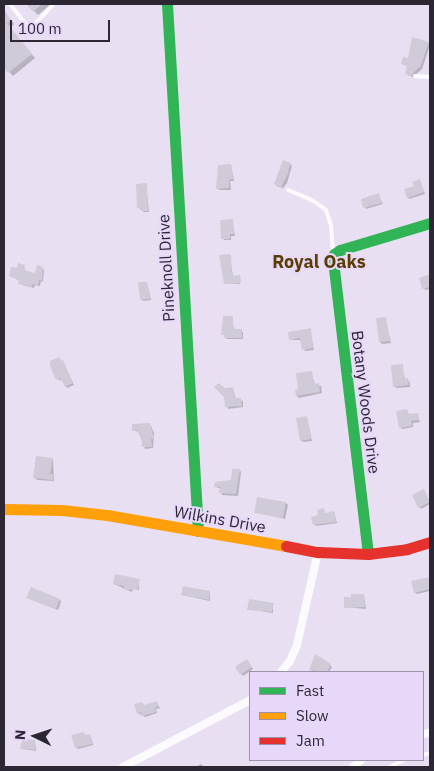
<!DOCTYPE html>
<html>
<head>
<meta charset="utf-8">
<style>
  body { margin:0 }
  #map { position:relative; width:434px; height:771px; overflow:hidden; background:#e8e0f2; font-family:"IBM Plex Sans",sans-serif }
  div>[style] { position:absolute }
  .shadow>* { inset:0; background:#0003 }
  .building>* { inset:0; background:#d1cbd9 }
  .lane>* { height:4px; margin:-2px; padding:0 2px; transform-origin:2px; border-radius:2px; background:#fcfafd }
  .street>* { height:8px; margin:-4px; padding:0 4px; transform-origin:4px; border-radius:4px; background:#fcfafd }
  .fast>* { height:11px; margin:-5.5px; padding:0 5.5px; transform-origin:5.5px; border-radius:5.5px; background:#30b455 }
  .slow>* { height:11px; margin:-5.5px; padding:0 5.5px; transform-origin:5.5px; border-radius:5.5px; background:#ff9f0a }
  .jam>* { height:11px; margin:-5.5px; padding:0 5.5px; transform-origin:5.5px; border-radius:5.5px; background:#e5322d }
  span { translate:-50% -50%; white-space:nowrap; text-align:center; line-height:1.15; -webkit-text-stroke:4px #e7d8fa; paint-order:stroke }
  .street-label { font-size:16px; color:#2c2733 }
  .neighbourhood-label { font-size:18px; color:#5a3d00; font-weight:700 }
  .frame { position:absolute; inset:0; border:5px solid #2c2733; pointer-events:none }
  .legend { position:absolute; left:249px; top:671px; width:175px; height:90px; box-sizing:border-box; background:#e7d8fa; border:1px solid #9c91aa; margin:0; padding:6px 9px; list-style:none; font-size:15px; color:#2c2733 }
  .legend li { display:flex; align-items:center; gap:10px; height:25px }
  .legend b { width:25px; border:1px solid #9c91aa }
  .north { position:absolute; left:10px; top:711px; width:50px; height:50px; -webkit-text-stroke:4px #e7d8fa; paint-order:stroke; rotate:274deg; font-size:14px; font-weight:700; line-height:20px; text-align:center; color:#2c2733 }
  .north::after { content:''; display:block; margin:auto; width:18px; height:22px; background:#2c2733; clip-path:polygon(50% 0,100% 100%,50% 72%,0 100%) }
  .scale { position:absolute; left:10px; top:20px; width:100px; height:22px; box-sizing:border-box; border:2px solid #2c2733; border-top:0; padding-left:6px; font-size:15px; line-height:18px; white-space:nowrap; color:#2c2733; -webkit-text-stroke:4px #e7d8fa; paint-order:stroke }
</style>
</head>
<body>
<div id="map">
  <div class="shadow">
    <div style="clip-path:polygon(27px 4px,51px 4px,38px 15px)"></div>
    <div style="clip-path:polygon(4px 12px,14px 24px,10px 28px,35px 58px,13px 76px,4px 66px)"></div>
    <div style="clip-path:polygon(428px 43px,430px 45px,422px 69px,413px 77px,408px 75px,408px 67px,402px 63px)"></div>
    <div style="clip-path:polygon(290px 164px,292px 166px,287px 183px,283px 188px,277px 186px,275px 184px)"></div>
    <div style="clip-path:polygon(231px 165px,234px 181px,230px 181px,231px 190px,219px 190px,218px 189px)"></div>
    <div style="clip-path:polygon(420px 181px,425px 194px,409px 199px,408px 197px)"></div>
    <div style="clip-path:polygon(146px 185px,149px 212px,144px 212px,139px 208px)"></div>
    <div style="clip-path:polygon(378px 195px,383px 204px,366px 209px,362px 200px)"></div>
    <div style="clip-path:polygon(232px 220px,235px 236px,231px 236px,231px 240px,224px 240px,222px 238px)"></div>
    <div style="clip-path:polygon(230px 256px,233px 277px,239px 276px,240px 284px,225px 283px)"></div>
    <div style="clip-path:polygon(24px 266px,25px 272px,36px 274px,42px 268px,44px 270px,43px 282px,41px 281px,40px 286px,35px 285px,34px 288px,22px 285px,20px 281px,10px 276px)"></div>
    <div style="clip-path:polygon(430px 276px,430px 289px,425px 290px,420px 279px)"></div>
    <div style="clip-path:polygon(147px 283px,151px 300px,143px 301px,141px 299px)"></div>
    <div style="clip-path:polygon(232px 318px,234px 330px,243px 332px,243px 339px,227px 339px,223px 334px)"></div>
    <div style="clip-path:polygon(385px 318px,391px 343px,382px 344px,380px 342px)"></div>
    <div style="clip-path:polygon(310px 330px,314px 350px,305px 351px,301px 340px,291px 340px)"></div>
    <div style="clip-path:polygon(63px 361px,74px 385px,67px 388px,63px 381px,57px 379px)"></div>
    <div style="clip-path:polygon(402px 365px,405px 380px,410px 382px,410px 387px,396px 388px,394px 386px)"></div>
    <div style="clip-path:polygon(311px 372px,315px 385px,321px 386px,322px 393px,299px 398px,297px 396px,299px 390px)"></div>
    <div style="clip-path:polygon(224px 389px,233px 389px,236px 399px,243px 401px,243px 407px,228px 409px)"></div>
    <div style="clip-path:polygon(407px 410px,409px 415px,417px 414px,420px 422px,413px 423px,413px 427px,402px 429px,400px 427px)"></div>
    <div style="clip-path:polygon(307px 418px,312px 441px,303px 442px,301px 440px)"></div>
    <div style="clip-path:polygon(150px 424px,154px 433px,153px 448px,145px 449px,139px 432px,133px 430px)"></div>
    <div style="clip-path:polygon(53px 459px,54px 481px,37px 480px,35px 478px)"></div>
    <div style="clip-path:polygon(240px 470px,241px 472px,238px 496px,222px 495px,221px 489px,216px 487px,232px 482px)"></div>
    <div style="clip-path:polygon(424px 491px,430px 504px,421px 509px,420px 507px)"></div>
    <div style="clip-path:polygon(286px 503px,288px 505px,285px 519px,256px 512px)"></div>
    <div style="clip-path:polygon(323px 509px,326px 514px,334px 512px,337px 523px,316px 526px,314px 524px)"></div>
    <div style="clip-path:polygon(430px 579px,430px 591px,417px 594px,415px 592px)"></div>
    <div style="clip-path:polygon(139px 580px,139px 590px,133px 589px,132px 592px,114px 584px)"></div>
    <div style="clip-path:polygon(31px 589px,60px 600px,61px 602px,58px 610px,30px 599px)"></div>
    <div style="clip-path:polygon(210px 592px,210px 601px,182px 595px)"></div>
    <div style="clip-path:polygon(364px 596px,366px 609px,345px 607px)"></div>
    <div style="clip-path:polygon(273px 604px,273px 613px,248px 609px)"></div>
    <div style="clip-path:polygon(248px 662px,253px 669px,243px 676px,237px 668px)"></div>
    <div style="clip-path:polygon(330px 665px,332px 667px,329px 672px,314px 672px,311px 670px)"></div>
    <div style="clip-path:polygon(157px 703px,160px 708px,156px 709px,157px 713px,145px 717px,138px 713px,144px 706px)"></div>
    <div style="clip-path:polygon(83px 733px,86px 737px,91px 737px,93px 745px,78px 749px,76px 747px)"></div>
    <div style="clip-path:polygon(35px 741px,36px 751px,22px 749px)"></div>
    <div style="clip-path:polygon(201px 764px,204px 767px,195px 767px)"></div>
  </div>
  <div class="building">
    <div style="clip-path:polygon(26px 4px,42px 4px,33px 12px)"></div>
    <div style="clip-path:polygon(4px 10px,11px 20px,7px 23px,32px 54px,8px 73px,4px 68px)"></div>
    <div style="clip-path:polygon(412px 37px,429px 42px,420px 68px,418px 68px,411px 76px,405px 74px,407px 66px,401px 64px,403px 57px,408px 58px)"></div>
    <div style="clip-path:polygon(283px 160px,291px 163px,288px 171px,289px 172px,281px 187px,274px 184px)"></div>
    <div style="clip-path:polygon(231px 164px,233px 179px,229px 180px,229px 188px,216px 189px,218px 165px)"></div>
    <div style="clip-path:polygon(420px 179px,424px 192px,407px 198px,404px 189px,414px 186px,412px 182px)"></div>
    <div style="clip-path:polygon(147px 183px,148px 211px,141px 211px,141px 208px,137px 208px,136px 184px)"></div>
    <div style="clip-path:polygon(379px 193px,382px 203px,363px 208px,361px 199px)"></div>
    <div style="clip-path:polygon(233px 219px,234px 234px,230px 234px,230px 239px,221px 239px,220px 220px)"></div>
    <div style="clip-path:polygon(231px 254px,232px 276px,240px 275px,241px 283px,224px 284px,219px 255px)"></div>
    <div style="clip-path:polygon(18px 263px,25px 265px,24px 270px,35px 273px,37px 265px,43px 267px,42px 281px,39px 280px,38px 285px,33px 284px,32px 287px,18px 284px,19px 280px,9px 276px,11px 267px,17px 268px)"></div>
    <div style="clip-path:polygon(430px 274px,430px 287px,422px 289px,419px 278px)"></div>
    <div style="clip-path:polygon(138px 282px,147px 282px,150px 299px,140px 300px)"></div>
    <div style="clip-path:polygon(223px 316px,233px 316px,233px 329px,242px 329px,242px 338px,224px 338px,224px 335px,221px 335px)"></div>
    <div style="clip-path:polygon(386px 317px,390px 341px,379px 342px,376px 318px)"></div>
    <div style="clip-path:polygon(311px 328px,313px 348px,302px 350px,300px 338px,289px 340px,288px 332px)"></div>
    <div style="clip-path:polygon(59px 357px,61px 360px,63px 360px,73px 383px,65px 387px,60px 378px,56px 380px,50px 366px,50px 361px)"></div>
    <div style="clip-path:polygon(403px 364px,404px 379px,408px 378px,409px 385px,393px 387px,391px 365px)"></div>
    <div style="clip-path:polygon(312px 371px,314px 384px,319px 383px,320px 392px,296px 396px,295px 390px,298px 389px,296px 373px)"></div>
    <div style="clip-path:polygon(219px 383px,225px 388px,233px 387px,235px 398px,241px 398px,242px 406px,225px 407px,224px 397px,214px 387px)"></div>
    <div style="clip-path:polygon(407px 409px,408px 414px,418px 413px,419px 420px,411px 421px,412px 426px,399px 428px,396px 411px)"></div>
    <div style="clip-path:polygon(307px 416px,311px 439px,300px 441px,296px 418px)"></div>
    <div style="clip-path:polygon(150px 423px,154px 439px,151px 439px,152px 447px,142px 447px,141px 434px,138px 434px,138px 430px,132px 431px,132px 424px)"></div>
    <div style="clip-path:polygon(36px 456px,53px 458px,50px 474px,53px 474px,53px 480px,33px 478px)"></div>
    <div style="clip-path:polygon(232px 469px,240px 469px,236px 494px,219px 493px,220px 487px,214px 487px,215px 482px,231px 480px)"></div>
    <div style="clip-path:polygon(424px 489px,430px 502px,418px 508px,412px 495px)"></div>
    <div style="clip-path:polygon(257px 497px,286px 502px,283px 518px,254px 513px)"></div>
    <div style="clip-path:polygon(324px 508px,325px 513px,334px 511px,336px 522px,313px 525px,311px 517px,318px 515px,317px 510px)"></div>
    <div style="clip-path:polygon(115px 574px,140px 579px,138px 589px,124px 590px,124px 586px,113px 584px)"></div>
    <div style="clip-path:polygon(430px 577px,430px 589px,414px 593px,411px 581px)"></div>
    <div style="clip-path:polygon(183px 586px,210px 591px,209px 600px,181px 595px)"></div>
    <div style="clip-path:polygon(31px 587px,60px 599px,56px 609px,26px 598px)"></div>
    <div style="clip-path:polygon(351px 594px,364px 594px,365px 607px,344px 608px,344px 597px,351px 597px)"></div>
    <div style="clip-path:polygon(249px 599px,274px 603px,272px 612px,247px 610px)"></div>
    <div style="clip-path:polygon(315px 654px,331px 664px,327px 672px,309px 670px)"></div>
    <div style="clip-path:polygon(247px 659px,252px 667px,240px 675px,235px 667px)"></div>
    <div style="clip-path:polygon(157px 701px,159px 706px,155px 708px,156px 712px,142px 716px,141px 712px,137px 714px,134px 704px,142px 702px,144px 705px)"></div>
    <div style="clip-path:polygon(84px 732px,85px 735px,90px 734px,92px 744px,75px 748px,71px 735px)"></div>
    <div style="clip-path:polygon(22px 739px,35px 740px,35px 750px,20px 749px)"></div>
  </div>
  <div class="lane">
    <div style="left:10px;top:4px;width:28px;rotate:52deg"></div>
    <div style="left:27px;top:26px;width:9px;rotate:-18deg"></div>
    <div style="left:36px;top:23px;width:26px;rotate:-47deg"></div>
    <div style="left:415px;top:76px;width:15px;rotate:4deg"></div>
    <div style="left:288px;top:190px;width:26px;rotate:23deg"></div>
    <div style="left:312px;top:200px;width:17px;rotate:36deg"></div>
    <div style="left:326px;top:210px;width:16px;rotate:72deg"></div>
    <div style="left:331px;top:225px;width:27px;rotate:86deg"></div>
    <div style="left:423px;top:755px;width:7px;rotate:-16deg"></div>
    <div style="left:390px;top:767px;width:16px;rotate:-27deg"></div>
  </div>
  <div class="street">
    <div style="left:281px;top:672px;width:14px;rotate:-51deg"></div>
    <div style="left:290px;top:661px;width:17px;rotate:-66deg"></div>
    <div style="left:297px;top:645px;width:95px;rotate:-77.3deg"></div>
    <div style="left:423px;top:734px;width:7px;rotate:-8deg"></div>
    <div style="left:123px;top:767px;width:144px;rotate:-27.8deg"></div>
    <div style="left:353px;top:767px;width:11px;rotate:-41deg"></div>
  </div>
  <div class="fast">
    <div style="left:167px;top:4px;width:528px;rotate:86.63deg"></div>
    <div style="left:368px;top:554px;width:295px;rotate:-96.8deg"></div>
    <div style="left:333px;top:261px;width:7px;rotate:-82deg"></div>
    <div style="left:334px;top:254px;width:7px;rotate:-34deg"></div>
    <div style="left:340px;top:250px;width:94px;rotate:-16.7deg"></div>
  </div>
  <div class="slow">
    <div style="left:4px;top:509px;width:58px;rotate:1deg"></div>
    <div style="left:62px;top:510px;width:45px;rotate:6.3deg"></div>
    <div style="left:107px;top:515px;width:182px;rotate:9.8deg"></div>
  </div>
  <div class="jam">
    <div style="left:286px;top:546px;width:33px;rotate:11deg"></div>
    <div style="left:318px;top:552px;width:50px;rotate:2.3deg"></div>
    <div style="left:368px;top:554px;width:39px;rotate:-7deg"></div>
    <div style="left:407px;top:549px;width:24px;rotate:-17deg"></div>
  </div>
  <div class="street-label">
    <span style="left:166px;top:268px;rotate:-93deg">Pineknoll Drive</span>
    <span style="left:366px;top:402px;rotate:83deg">Botany Woods Drive</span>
    <span style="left:220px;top:519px;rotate:10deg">Wilkins Drive</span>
  </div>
  <div class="neighbourhood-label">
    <span style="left:319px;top:262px">Royal Oaks</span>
  </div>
  <div class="frame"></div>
  <ul class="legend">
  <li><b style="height:6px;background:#30b455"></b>Fast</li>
  <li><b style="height:6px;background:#ff9f0a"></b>Slow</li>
  <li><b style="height:6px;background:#e5322d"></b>Jam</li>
  </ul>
  <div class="north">N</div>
  <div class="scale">100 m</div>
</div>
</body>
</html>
